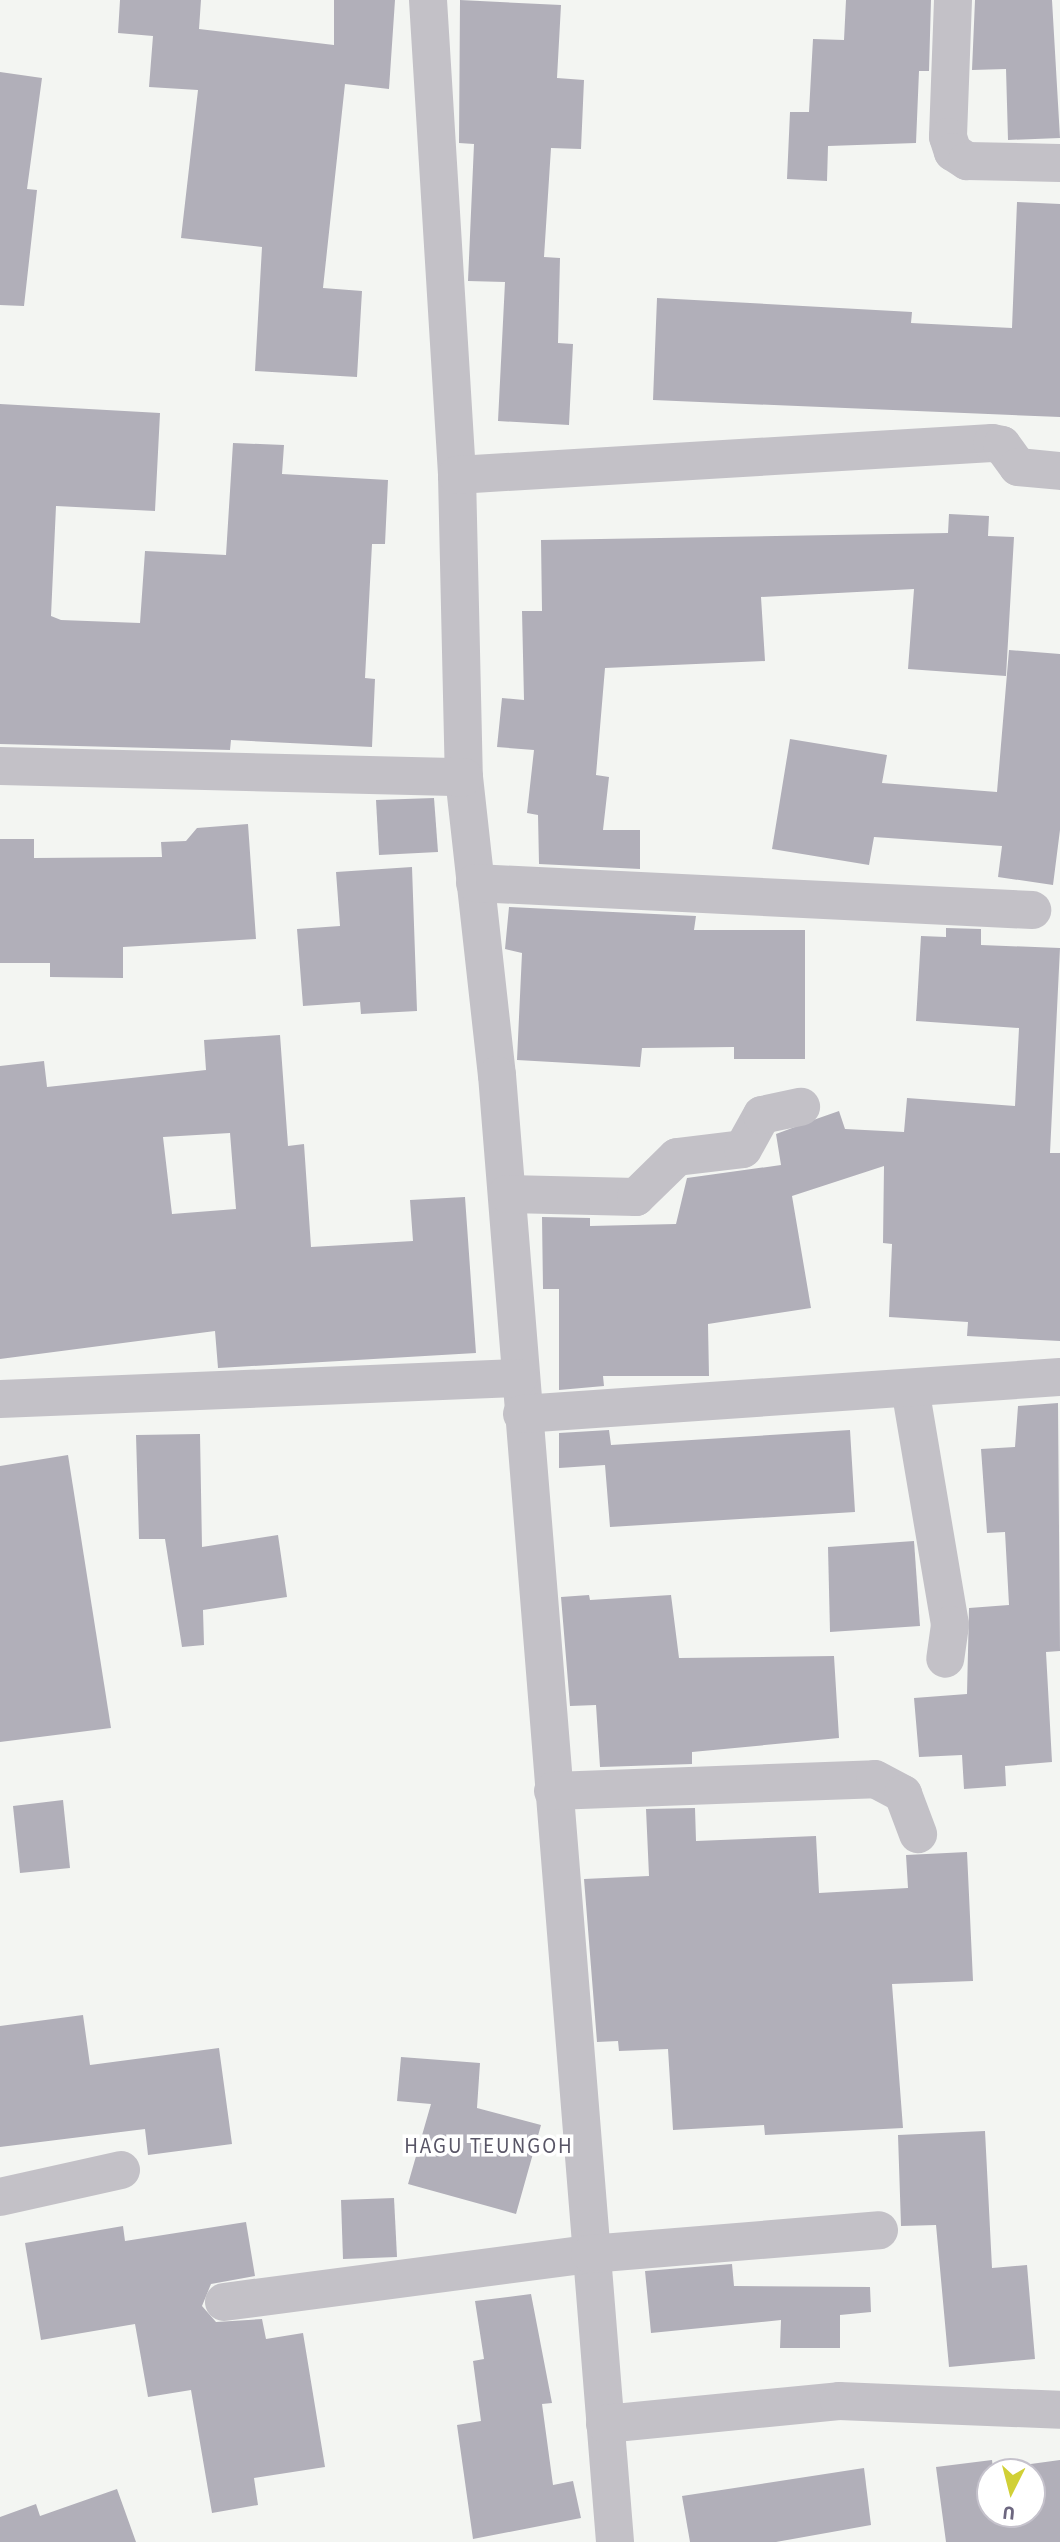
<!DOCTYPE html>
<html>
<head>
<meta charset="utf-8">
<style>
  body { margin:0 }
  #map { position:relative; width:1060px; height:2542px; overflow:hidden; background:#f3f5f2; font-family:"Source Sans 3",sans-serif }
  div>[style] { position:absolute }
  .building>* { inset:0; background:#b1afb9 }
  .minor>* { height:38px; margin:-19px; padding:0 19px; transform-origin:19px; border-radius:19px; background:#c3c1c7 }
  span { translate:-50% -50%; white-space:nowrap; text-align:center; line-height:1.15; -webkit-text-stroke:7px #fff; paint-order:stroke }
  .quarter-label { font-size:21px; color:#585566; letter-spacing:2px }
  .north { position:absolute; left:976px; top:2458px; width:70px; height:70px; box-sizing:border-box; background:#fff; border:2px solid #c5c2cc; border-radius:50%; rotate:186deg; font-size:19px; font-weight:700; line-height:28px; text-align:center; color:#6d6780 }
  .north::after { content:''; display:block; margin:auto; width:24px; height:32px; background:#d1d036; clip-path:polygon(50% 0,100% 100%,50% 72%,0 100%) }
</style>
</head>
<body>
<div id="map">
  <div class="building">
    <div style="clip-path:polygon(120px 0,201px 0,199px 29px,334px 45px,334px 0,395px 0,389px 89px,345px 84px,323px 288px,362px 291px,357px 377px,255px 371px,262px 247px,181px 238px,198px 90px,149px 87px,153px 36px,118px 33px)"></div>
    <div style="clip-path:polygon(460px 0,561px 5px,557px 78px,584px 80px,581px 149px,551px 148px,544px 257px,560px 258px,558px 343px,573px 344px,569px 425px,498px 421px,505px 282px,468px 281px,474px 144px,459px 143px)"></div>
    <div style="clip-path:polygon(846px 0,931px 0,929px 71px,919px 71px,916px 143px,828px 146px,827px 181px,787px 179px,790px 112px,809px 112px,813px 39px,844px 40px)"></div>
    <div style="clip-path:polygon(975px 0,1052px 0,1060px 138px,1008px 140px,1006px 69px,972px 70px)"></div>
    <div style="clip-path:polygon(0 72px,42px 78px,27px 189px,37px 190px,24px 306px,0 305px)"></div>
    <div style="clip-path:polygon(1017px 202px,1060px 204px,1060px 417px,653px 400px,657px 298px,912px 312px,911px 323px,1012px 328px)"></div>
    <div style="clip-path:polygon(0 404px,160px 413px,155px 511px,56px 506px,51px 616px,61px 620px,140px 623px,145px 551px,226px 555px,233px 443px,284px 445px,282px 474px,388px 480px,385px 544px,372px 544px,365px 678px,375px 679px,372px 747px,231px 740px,230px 750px,0 744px)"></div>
    <div style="clip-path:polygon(949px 514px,989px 516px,988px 536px,1014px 537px,1006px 676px,908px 669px,914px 589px,761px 597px,765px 661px,605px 668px,596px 775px,609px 777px,603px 830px,640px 830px,640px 869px,539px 864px,538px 815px,527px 813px,534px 750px,497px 747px,502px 698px,524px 700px,522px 611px,542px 611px,541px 540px,948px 533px)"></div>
    <div style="clip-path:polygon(1009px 650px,1060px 654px,1060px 830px,1053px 885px,998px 877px,1002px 846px,874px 837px,869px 865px,772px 849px,790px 739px,887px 755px,882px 783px,997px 792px)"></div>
    <div style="clip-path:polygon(434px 798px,438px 852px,379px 855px,376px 800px)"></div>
    <div style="clip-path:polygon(248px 824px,256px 939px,123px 947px,123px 978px,50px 977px,50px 963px,0 963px,0 839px,34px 839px,34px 858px,162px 857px,161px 842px,186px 841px,197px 828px)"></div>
    <div style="clip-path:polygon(412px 867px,417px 1011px,361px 1014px,360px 1002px,303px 1006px,297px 929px,340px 926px,336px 872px)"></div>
    <div style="clip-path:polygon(509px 907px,696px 916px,694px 930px,805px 930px,805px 1059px,734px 1059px,734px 1047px,642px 1048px,640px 1067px,517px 1060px,522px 953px,505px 949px)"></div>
    <div style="clip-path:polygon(946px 928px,981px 929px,981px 945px,1060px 948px,1050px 1153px,1060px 1153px,1060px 1341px,967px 1336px,968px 1322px,889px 1317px,892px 1244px,883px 1243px,884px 1166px,792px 1196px,811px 1308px,708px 1324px,709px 1376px,603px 1376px,604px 1386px,559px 1390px,559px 1289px,543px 1289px,542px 1217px,590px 1218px,590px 1226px,676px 1224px,687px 1178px,781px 1165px,776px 1134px,819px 1118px,839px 1111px,845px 1129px,904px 1132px,907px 1098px,1015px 1106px,1019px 1028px,916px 1021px,921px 936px,946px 937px)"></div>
    <div style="clip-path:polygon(evenodd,280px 1035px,288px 1146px,304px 1144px,311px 1247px,413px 1241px,410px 1200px,465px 1197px,476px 1353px,218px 1368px,215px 1331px,0 1359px,0 1066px,44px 1061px,47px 1087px,206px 1070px,204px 1040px,280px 1035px,230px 1133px,236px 1209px,172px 1214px,163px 1137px,230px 1133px)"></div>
    <div style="clip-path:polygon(1058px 1403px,1060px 1651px,1046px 1652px,1052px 1762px,1005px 1766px,1006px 1786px,964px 1789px,962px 1755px,919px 1757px,914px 1698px,967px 1694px,969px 1608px,1009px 1605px,1005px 1532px,987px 1533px,981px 1449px,1015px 1447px,1018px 1406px)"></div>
    <div style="clip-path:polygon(609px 1430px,611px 1445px,850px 1430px,855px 1512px,610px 1527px,605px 1465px,559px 1468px,559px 1433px)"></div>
    <div style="clip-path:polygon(200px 1434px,202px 1547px,278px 1535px,287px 1597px,203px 1610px,204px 1645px,182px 1647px,165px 1539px,139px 1539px,136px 1435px)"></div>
    <div style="clip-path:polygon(68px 1455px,111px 1728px,0 1742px,0 1466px)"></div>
    <div style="clip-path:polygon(914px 1541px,920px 1626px,830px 1632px,828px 1547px)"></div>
    <div style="clip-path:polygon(589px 1595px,590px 1600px,671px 1595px,679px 1658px,834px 1656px,839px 1738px,692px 1752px,692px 1764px,600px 1767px,596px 1705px,570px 1706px,561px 1597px)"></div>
    <div style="clip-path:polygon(63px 1800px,70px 1868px,20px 1873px,13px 1806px)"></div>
    <div style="clip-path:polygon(695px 1808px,696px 1841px,816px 1836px,819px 1893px,908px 1888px,906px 1855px,967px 1852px,973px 1981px,892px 1984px,903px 2128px,765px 2135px,764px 2125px,673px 2130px,668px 2049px,619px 2051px,618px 2041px,597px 2042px,584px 1879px,649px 1876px,646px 1809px)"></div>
    <div style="clip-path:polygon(83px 2015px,90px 2065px,219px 2048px,232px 2144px,148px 2155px,145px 2129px,0 2147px,0 2026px)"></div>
    <div style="clip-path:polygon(401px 2057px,480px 2063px,477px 2108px,541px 2125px,516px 2214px,408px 2184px,431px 2104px,397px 2101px)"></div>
    <div style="clip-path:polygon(985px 2131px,992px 2268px,1027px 2265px,1035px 2359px,949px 2367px,936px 2225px,901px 2226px,898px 2135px)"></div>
    <div style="clip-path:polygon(394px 2198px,397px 2257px,343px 2259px,341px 2200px)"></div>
    <div style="clip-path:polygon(246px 2222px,255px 2276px,211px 2284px,202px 2306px,216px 2322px,262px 2319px,266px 2339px,303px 2333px,325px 2467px,254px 2478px,258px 2505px,212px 2513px,191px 2390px,148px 2397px,135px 2324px,41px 2340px,25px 2243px,123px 2226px,125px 2241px)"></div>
    <div style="clip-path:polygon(732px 2264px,734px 2286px,870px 2287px,871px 2312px,840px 2315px,840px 2348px,780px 2348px,781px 2320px,651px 2333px,645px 2271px)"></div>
    <div style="clip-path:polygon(531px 2294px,552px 2403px,542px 2404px,553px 2485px,573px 2481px,581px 2518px,473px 2539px,457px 2425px,481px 2421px,473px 2361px,484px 2359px,475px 2301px)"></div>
    <div style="clip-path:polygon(evenodd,992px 2460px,993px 2469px,1060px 2460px,1060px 2542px,946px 2542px,936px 2467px,992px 2460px,990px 2472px,1032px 2472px,1032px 2514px,990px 2514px,990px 2472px)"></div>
    <div style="clip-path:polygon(864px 2468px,871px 2525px,776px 2542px,690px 2542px,682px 2496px)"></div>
    <div style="clip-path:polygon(117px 2489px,136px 2542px,0 2542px,0 2517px,36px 2504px,40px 2516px)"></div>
  </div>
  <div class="minor">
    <div style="left:428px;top:0;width:476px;rotate:86.5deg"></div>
    <div style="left:457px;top:475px;width:302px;rotate:88.7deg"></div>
    <div style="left:464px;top:777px;width:300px;rotate:83.7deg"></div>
    <div style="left:497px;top:1075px;width:1472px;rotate:85.4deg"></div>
    <div style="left:953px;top:0;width:137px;rotate:92.1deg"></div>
    <div style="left:948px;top:137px;width:16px;rotate:72deg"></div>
    <div style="left:953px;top:152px;width:17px;rotate:33deg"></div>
    <div style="left:967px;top:161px;width:93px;rotate:1.2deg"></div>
    <div style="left:457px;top:475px;width:536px;rotate:-3.42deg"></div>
    <div style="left:992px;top:443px;width:10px;rotate:11deg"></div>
    <div style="left:1002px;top:445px;width:27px;rotate:54deg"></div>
    <div style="left:1018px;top:467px;width:42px;rotate:5.4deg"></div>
    <div style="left:0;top:766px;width:464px;rotate:1.4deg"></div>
    <div style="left:475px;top:883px;width:558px;rotate:2.78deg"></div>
    <div style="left:507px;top:1194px;width:129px;rotate:1.3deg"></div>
    <div style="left:636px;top:1197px;width:57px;rotate:-44.3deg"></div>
    <div style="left:677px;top:1157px;width:66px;rotate:-6.9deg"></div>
    <div style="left:743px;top:1149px;width:39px;rotate:-61deg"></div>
    <div style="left:762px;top:1115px;width:40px;rotate:-12deg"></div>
    <div style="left:910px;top:1388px;width:240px;rotate:80.4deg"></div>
    <div style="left:950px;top:1625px;width:34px;rotate:98deg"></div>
    <div style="left:0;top:1399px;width:519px;rotate:-2.32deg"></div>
    <div style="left:522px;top:1414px;width:539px;rotate:-3.93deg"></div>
    <div style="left:553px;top:1791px;width:322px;rotate:-2.1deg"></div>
    <div style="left:875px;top:1779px;width:32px;rotate:28deg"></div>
    <div style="left:903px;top:1794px;width:43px;rotate:69.4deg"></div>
    <div style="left:0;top:2197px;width:124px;rotate:-12.6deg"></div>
    <div style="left:224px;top:2302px;width:369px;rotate:-7.5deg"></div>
    <div style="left:590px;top:2254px;width:290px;rotate:-4.7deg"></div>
    <div style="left:605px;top:2424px;width:235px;rotate:-5.6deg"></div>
    <div style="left:839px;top:2401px;width:221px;rotate:2.3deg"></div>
  </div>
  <div class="quarter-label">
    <span style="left:489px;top:2146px">HAGU TEUNGOH</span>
  </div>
  <div class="north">U</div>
</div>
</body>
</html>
